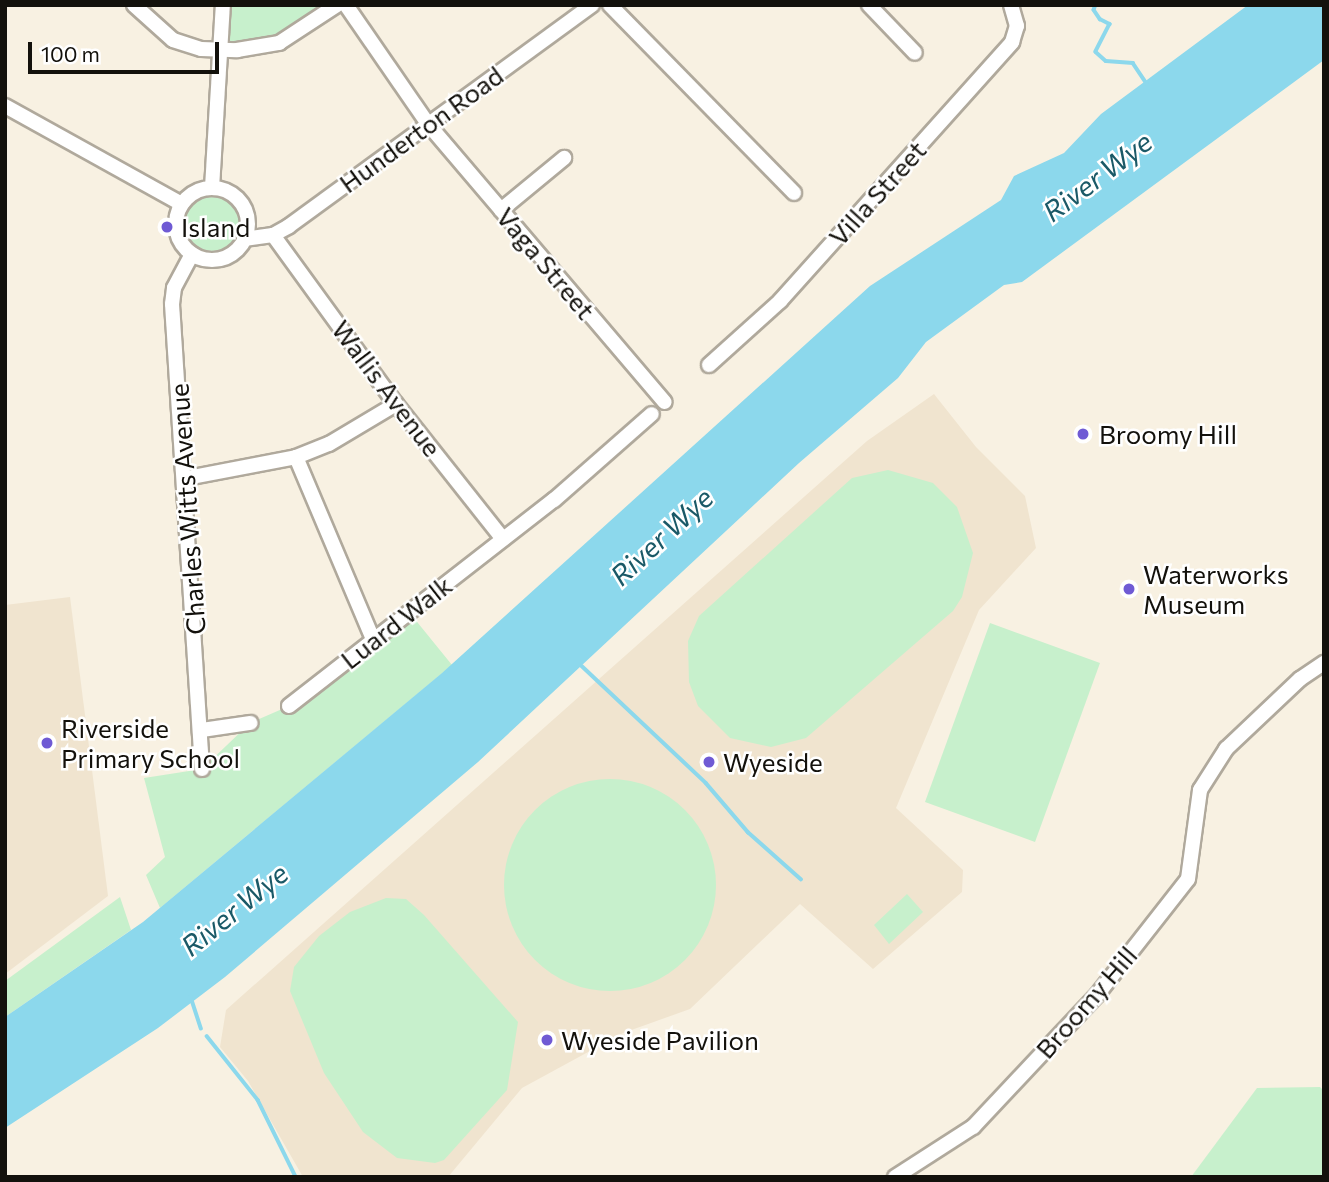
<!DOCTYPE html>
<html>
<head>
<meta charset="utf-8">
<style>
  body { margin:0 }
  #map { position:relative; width:1329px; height:1182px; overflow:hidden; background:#f8f1e2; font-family:Commissioner,sans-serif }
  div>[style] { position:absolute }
  .built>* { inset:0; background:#f0e4cf }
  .green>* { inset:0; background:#c7f0cc }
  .round { border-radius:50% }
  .water>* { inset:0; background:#8cd8ec }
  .stream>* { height:3.5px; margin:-1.75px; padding:0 1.75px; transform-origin:1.75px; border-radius:1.75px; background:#8cd8ec }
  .roads { filter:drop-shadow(2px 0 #b0a99c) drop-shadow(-2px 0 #b0a99c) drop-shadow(0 2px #b0a99c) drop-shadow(0 -2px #b0a99c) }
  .street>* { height:14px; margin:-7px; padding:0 7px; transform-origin:7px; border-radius:7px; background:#fff }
  .street>.ring { margin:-7px; padding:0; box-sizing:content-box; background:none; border:14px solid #fff; border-radius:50% }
  .dots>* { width:19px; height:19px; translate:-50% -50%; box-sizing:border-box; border:4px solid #fff; border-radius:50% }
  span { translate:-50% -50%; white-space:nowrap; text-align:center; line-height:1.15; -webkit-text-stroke:5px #fff; paint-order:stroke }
  .street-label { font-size:26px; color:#13110c }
  .poi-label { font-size:26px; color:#13110c }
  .left { translate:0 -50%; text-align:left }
  .water-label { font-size:28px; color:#1a5967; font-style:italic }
  .frame { position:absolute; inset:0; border:7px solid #13110c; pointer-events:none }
  .scale { position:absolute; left:28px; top:42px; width:191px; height:32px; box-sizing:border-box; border:4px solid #13110c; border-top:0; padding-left:9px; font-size:21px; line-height:24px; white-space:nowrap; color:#13110c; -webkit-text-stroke:5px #fff; paint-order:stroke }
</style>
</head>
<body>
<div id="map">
  <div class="built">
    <div style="clip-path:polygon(934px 394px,976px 447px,1025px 496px,1036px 548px,979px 610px,896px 808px,963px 870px,962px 892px,873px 969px,800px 904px,690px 1009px,623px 1033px,522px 1088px,448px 1177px,303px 1177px,248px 1081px,220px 1047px,226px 1010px,867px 441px)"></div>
    <div style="clip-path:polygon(70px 597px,108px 896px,5px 974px,5px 605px)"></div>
  </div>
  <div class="green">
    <div style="clip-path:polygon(223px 5px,337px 5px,266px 47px,219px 50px)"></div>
    <div class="round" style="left:185px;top:197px;width:54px;height:54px"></div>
    <div style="clip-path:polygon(888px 470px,933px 483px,957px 507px,973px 553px,962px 597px,953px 611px,806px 738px,771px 747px,730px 738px,698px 706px,689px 682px,688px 641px,699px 616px,852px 478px)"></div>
    <div style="clip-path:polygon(409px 612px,452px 665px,160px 908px,146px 875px,165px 857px,144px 778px,202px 769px,250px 723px,289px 706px)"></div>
    <div style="clip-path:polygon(990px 623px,1100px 663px,1035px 842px,925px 802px)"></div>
    <div class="round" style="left:504px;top:779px;width:212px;height:212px"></div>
    <div style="clip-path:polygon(907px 894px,923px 912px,889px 944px,874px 925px)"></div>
    <div style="clip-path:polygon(120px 897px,131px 930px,5px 1017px,5px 981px)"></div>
    <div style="clip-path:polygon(386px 898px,406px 899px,424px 915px,518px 1022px,507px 1090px,444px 1160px,435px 1163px,397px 1158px,363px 1132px,324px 1073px,290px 991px,294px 967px,319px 936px,350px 912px)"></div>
    <div style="clip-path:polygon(1320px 1087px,1324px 1091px,1324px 1177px,1191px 1177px,1257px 1088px)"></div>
  </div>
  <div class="water">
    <div style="clip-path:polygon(1248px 5px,1324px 5px,1324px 60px,1022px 282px,1004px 285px,926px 342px,898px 378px,799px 463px,478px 762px,225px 977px,158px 1028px,5px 1128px,5px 1017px,143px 922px,442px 673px,870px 286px,1001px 200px,1014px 176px,1064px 153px,1101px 114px)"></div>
  </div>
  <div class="stream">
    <div style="left:1096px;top:5px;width:5px;rotate:112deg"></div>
    <div style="left:1094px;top:10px;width:11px;rotate:56deg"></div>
    <div style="left:1100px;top:19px;width:11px;rotate:27deg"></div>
    <div style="left:1110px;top:24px;width:31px;rotate:117deg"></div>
    <div style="left:1096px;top:52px;width:13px;rotate:42deg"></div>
    <div style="left:1106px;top:61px;width:27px;rotate:4deg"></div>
    <div style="left:1133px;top:63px;width:25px;rotate:56deg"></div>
    <div style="left:582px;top:666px;width:170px;rotate:43.3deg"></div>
    <div style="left:706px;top:783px;width:65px;rotate:49.4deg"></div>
    <div style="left:748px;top:832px;width:71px;rotate:41.6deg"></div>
    <div style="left:191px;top:997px;width:33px;rotate:72deg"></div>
    <div style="left:207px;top:1036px;width:82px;rotate:51.4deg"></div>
    <div style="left:258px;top:1100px;width:86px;rotate:63.7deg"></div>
  </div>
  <div class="roads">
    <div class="street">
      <div style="left:134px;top:5px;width:52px;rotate:41.9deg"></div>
      <div style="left:173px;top:40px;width:29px;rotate:18deg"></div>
      <div style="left:201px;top:49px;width:36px;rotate:2deg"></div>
      <div style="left:237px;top:50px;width:43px;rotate:-9.5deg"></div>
      <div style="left:279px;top:43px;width:69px;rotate:-33.2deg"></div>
      <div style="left:346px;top:5px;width:145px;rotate:55.4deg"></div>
      <div style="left:428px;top:124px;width:365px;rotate:49.6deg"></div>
      <div style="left:610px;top:5px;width:263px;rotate:45.6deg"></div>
      <div style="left:869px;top:5px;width:66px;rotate:46.2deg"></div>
      <div style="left:5px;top:106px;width:202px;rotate:29deg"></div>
      <div class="ring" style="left:176px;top:188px;width:58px;height:58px"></div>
      <div style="left:212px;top:188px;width:183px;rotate:-86.6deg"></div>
      <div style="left:501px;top:210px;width:82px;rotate:-39.5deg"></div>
      <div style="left:273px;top:235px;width:209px;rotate:54deg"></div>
      <div style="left:396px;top:404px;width:172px;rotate:51.6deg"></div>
      <div style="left:244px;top:239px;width:29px;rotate:-8deg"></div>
      <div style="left:273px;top:235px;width:18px;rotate:-29deg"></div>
      <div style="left:289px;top:226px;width:375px;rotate:-36.1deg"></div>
      <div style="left:192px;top:254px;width:38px;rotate:118deg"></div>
      <div style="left:174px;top:288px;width:16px;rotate:97deg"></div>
      <div style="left:172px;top:304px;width:466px;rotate:86.3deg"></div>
      <div style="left:709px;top:365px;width:96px;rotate:-42deg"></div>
      <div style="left:780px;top:301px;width:348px;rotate:-48.1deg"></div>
      <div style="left:1012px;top:42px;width:17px;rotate:-73deg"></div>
      <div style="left:1017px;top:26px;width:22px;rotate:-106deg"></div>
      <div style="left:296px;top:457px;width:198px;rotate:67.1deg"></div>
      <div style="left:187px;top:478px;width:111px;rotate:-10.9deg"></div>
      <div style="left:296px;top:457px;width:35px;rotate:-22deg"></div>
      <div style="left:329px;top:444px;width:78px;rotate:-30.8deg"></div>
      <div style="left:289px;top:706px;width:336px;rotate:-37.9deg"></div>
      <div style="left:554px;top:500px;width:130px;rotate:-41.3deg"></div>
      <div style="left:202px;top:730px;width:49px;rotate:-8.3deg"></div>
      <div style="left:895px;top:1177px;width:93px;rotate:-32.7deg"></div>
      <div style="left:973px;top:1127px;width:181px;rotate:-46.8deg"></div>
      <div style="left:1097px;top:995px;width:147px;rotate:-51.9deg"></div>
      <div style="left:1188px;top:879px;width:90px;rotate:-82.3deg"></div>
      <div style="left:1200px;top:790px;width:49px;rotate:-57.6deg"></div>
      <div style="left:1226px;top:749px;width:102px;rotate:-43.4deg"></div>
      <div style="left:1300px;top:679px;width:29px;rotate:-34deg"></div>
    </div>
  </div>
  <div class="dots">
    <div style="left:167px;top:227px;background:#6f5ad4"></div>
    <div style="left:1083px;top:434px;background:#6f5ad4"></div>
    <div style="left:1129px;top:589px;background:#6f5ad4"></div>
    <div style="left:47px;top:743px;background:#6f5ad4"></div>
    <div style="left:709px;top:762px;background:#6f5ad4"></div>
    <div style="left:547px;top:1040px;background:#6f5ad4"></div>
  </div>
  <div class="street-label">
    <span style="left:421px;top:129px;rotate:-36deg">Hunderton Road</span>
    <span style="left:877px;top:193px;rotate:-48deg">Villa Street</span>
    <span style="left:546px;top:263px;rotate:50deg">Vaga Street</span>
    <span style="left:387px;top:388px;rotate:53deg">Wallis Avenue</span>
    <span style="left:187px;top:509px;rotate:-94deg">Charles Witts Avenue</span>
    <span style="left:396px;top:622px;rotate:-38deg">Luard Walk</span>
    <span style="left:1086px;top:1002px;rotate:-49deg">Broomy Hill</span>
  </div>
  <div class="poi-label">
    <span class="left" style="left:181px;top:227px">Island</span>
    <span class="left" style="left:1099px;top:434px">Broomy Hill</span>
    <span class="left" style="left:1143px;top:589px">Waterworks<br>Museum</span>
    <span class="left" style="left:61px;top:743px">Riverside<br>Primary School</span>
    <span class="left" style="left:723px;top:762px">Wyeside</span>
    <span class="left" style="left:561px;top:1040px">Wyeside Pavilion</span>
  </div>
  <div class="water-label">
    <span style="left:1097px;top:176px;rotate:-37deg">River Wye</span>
    <span style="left:661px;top:536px;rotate:-43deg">River Wye</span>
    <span style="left:234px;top:909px;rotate:-39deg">River Wye</span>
  </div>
  <div class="frame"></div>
  <div class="scale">100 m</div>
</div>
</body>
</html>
